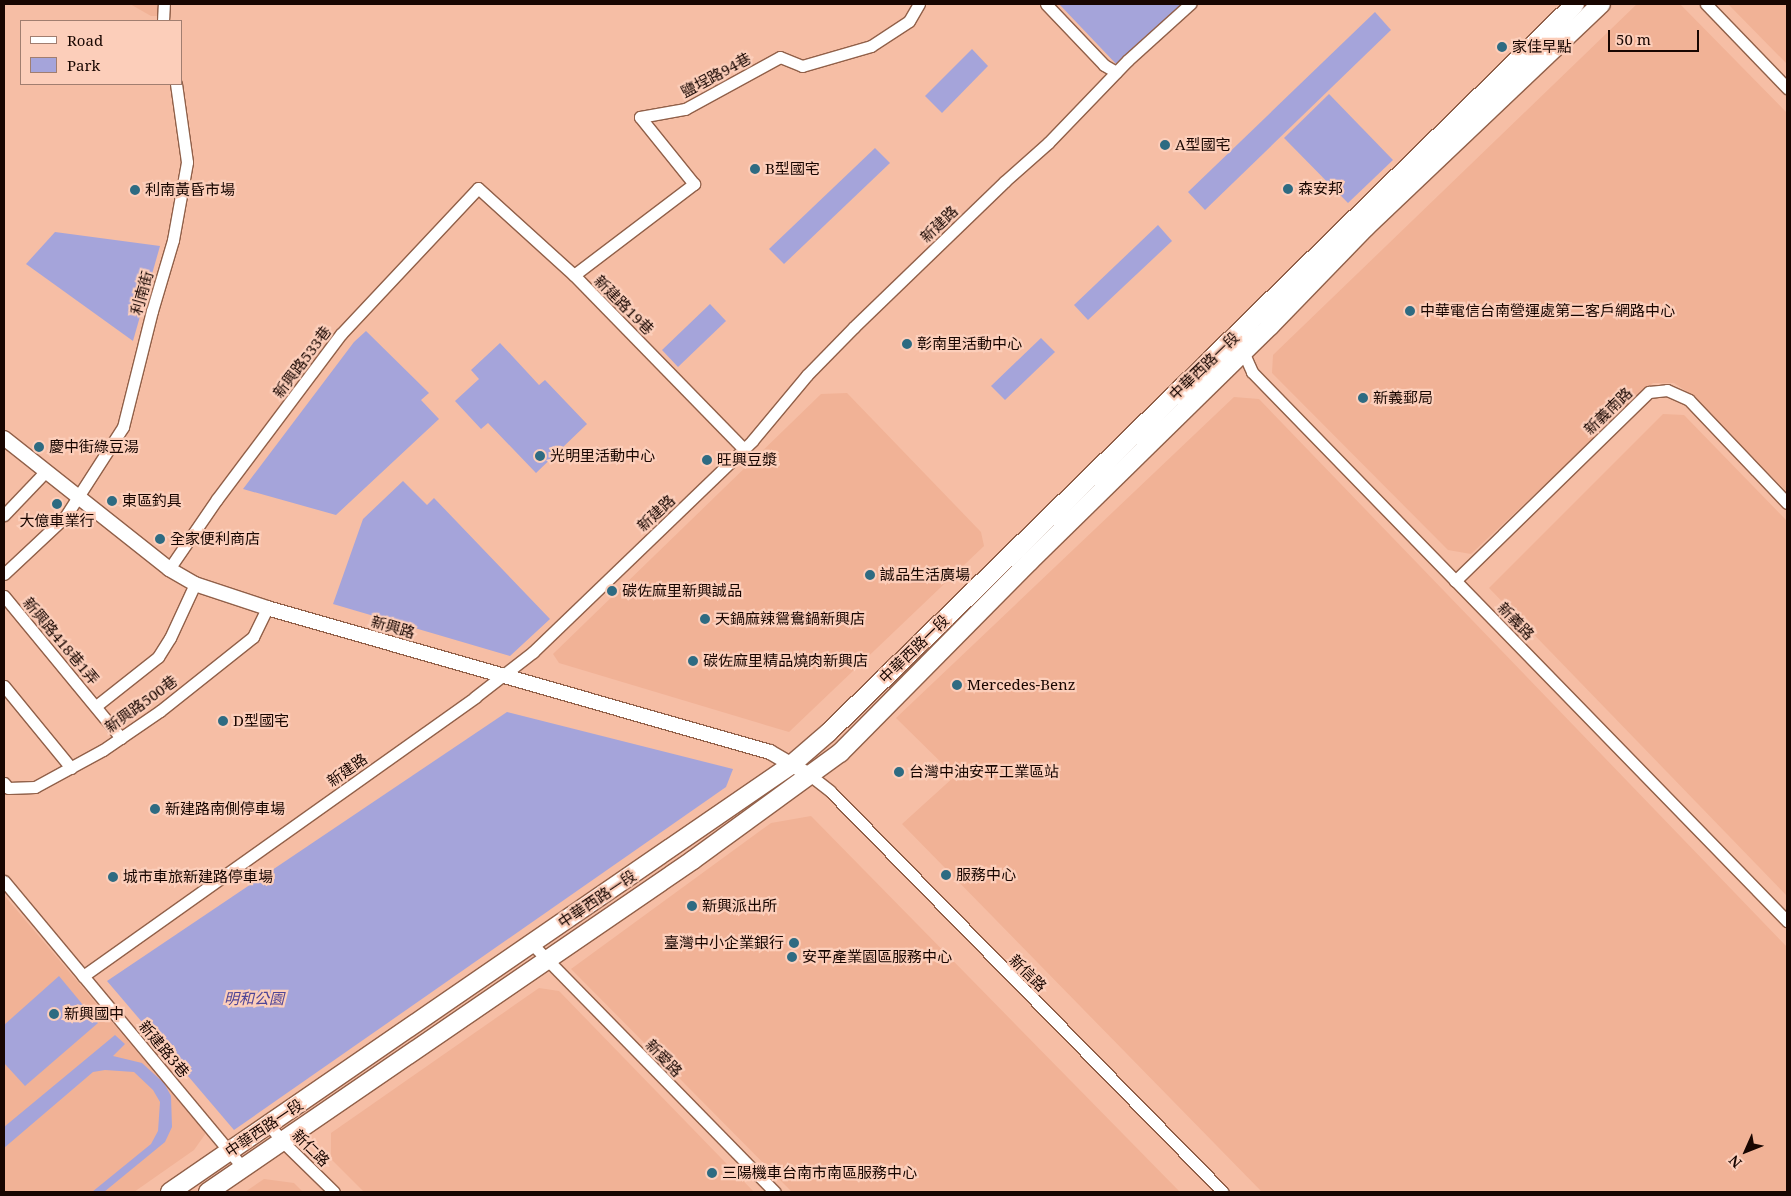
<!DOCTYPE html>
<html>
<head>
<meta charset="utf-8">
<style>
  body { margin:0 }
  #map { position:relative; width:1791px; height:1196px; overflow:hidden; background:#f6bea5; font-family:"Noto Serif","Noto Sans TC",serif }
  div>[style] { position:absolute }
  .built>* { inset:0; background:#f1b296 }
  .green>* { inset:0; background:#a5a4da }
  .roads { filter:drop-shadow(1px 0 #916049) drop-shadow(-1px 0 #916049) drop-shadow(0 1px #916049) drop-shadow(0 -1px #916049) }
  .minor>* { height:11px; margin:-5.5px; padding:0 5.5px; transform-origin:5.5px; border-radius:5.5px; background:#fff }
  .tertiary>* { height:14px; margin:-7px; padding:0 7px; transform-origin:7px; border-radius:7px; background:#fff }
  .primary>* { height:18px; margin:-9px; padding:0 9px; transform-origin:9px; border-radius:9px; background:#fff }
  .dots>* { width:14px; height:14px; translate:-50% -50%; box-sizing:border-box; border:2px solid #fcceba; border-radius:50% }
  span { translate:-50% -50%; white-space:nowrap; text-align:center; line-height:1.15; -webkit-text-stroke:4.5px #fcceba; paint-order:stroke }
  .poi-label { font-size:15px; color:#180601 }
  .left { translate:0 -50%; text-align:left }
  .right { translate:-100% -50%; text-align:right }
  .street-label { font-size:15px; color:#180601 }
  .park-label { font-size:15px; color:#4e4496; font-style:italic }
  .frame { position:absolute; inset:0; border:5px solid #180601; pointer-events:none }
  .legend { position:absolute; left:20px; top:20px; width:162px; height:65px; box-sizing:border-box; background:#fcceba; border:1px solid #a17e70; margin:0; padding:6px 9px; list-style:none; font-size:15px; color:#180601 }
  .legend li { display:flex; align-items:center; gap:10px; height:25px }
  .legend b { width:25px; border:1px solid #a17e70 }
  .north { position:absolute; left:1721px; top:1126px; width:50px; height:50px; -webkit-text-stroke:4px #fcceba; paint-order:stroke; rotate:226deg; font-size:14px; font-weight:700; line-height:20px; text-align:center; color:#180601 }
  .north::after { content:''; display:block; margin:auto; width:18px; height:22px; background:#180601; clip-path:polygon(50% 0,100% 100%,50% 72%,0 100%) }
  .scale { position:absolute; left:1608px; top:30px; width:91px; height:22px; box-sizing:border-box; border:2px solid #180601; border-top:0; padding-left:6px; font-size:15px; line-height:18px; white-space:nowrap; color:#180601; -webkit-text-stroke:4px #fcceba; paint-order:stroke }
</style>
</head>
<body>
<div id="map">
  <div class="built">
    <div style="clip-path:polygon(130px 4px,165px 4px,161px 16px,151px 16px)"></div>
    <div style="clip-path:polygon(1637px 4px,1680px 4px,1787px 113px,1787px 492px,1692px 395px,1674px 383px,1653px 383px,1471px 554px,1448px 550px,1272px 373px,1273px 355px)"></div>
    <div style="clip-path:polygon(1728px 4px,1787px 4px,1787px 64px)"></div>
    <div style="clip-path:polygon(847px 393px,981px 532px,984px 546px,789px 732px,559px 663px,553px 654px,821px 394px)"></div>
    <div style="clip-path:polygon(1234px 397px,1259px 399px,1787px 947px,1787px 1192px,1262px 1192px,902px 824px,955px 776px,896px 718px)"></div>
    <div style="clip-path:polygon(1663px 414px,1684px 415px,1787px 521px,1787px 896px,1489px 588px)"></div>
    <div style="clip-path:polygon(811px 816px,1180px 1192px,792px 1192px,571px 969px,771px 823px)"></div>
    <div style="clip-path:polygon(4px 895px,206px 1133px,194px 1150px,134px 1192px,4px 1192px)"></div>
    <div style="clip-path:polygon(539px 988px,559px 991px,754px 1192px,364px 1192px,331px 1159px,331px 1133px)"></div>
    <div style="clip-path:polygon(264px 1179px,294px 1183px,303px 1192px,245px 1192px)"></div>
  </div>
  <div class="green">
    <div style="clip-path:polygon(1059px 4px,1185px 4px,1118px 66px)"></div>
    <div style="clip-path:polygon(1375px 12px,1391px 30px,1205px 210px,1188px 192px)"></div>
    <div style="clip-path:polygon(972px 49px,988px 66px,942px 113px,925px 96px)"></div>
    <div style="clip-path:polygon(1329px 94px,1393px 160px,1348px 203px,1284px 138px)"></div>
    <div style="clip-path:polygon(875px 148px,890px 163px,784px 264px,769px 249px)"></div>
    <div style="clip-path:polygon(1158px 225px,1172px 241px,1088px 320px,1074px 305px)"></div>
    <div style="clip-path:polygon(55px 232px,160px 246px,133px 341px,26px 264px)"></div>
    <div style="clip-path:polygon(710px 304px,726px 321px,678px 367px,662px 350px)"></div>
    <div style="clip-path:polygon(366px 331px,429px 393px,421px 400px,439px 419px,336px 515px,243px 489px,354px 342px)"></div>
    <div style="clip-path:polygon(1041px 338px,1055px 352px,1005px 400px,991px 386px)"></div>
    <div style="clip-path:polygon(500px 343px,539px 385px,545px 380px,587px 424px,536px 473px,488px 423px,481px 429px,455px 401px,479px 379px,471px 370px)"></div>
    <div style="clip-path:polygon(403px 481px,427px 505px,434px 498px,550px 619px,510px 656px,333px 604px,363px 519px)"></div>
    <div style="clip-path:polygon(507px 712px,733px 769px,726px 787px,234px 1130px,107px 981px)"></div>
    <div style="clip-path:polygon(59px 976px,98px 1023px,25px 1086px,4px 1063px,4px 1025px)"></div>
    <div style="clip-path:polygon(115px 1035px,125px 1044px,113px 1056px,142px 1063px,164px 1083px,171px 1096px,172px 1127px,165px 1142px,104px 1192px,92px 1192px,151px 1144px,158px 1131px,160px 1102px,153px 1090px,134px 1072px,105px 1070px,93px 1072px,4px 1148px,4px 1127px)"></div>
  </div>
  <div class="roads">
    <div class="minor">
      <div style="left:1046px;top:4px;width:84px;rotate:46.4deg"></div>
      <div style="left:1104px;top:65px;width:14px;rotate:30deg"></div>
      <div style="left:1706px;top:4px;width:117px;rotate:46deg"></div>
      <div style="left:163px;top:21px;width:17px;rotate:-87deg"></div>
      <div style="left:574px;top:275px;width:151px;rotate:-37.2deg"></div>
      <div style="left:694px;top:184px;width:86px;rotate:-128.9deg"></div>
      <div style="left:640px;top:117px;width:46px;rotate:-10.1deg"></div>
      <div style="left:685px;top:109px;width:108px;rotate:-28.7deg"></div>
      <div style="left:780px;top:57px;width:24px;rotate:22deg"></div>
      <div style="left:802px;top:66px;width:72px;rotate:-16.2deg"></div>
      <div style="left:871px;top:46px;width:45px;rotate:-33.3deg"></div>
      <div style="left:909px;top:21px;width:20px;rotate:-60deg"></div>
      <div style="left:1241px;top:347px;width:27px;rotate:66deg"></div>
      <div style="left:1252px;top:372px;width:767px;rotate:45.74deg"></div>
      <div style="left:4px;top:515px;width:61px;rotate:-46.3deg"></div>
      <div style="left:169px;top:569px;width:85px;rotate:-55.6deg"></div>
      <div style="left:217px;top:499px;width:206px;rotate:-53.1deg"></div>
      <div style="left:341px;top:334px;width:200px;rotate:-46.8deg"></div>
      <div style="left:478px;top:188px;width:130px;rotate:42.2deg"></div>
      <div style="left:574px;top:275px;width:243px;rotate:45.7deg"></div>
      <div style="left:4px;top:574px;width:83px;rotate:-43.1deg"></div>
      <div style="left:65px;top:517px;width:107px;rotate:-57.2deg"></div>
      <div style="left:123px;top:427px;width:120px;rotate:-76deg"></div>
      <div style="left:152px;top:311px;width:74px;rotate:-73.5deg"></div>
      <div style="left:173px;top:240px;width:79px;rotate:-79.8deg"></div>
      <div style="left:187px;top:162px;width:79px;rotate:-98deg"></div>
      <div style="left:1455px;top:581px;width:271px;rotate:-44.3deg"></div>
      <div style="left:1649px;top:392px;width:18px;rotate:-6deg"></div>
      <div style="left:1667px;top:390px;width:24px;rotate:24deg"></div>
      <div style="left:1689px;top:400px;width:142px;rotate:46.4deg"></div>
      <div style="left:4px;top:596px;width:184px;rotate:50.5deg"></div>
      <div style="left:4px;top:686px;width:106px;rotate:50.7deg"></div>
      <div style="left:96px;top:706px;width:79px;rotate:-38.3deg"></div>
      <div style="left:158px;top:657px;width:22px;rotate:-58deg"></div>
      <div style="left:170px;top:638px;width:60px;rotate:-65.2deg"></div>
      <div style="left:811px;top:776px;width:24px;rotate:38deg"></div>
      <div style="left:830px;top:791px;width:561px;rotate:45.58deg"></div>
      <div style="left:4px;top:783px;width:6px;rotate:51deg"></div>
      <div style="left:8px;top:788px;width:27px;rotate:-2deg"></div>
      <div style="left:35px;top:787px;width:77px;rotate:-28.6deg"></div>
      <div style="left:103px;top:750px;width:69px;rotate:-34.4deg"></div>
      <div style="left:160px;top:711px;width:119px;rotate:-38.5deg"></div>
      <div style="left:253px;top:637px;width:32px;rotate:-64deg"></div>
      <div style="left:4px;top:881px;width:373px;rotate:50.2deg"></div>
      <div style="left:532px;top:944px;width:347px;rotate:45.6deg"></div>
      <div style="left:83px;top:976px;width:481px;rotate:-35.4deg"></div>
      <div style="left:475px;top:697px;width:73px;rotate:-37.8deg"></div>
      <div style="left:533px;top:652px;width:304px;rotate:-43.9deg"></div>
      <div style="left:752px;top:441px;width:86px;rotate:-50.2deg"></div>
      <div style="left:807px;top:375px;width:67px;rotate:-45.6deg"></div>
      <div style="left:854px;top:327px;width:209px;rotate:-44deg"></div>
      <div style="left:1004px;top:182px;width:59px;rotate:-41.6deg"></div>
      <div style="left:1048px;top:143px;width:115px;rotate:-46.1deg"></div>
      <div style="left:1128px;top:60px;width:84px;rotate:-42.1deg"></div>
      <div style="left:268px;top:1124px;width:23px;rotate:50deg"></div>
      <div style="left:283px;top:1142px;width:71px;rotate:44.4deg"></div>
    </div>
    <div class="tertiary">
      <div style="left:4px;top:438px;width:211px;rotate:38.4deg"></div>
      <div style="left:169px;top:569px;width:30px;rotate:30deg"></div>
      <div style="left:195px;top:584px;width:76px;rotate:18.4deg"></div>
      <div style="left:267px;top:608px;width:523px;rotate:15.98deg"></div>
      <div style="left:770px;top:752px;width:48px;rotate:30.3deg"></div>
    </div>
    <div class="primary">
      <div style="left:170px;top:1192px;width:754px;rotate:-34.51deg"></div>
      <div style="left:791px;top:765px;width:49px;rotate:-40.9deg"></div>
      <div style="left:828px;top:733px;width:1044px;rotate:-44.3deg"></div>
      <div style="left:208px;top:1192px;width:588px;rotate:-34.39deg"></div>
      <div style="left:693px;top:860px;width:182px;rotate:-36.1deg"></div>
      <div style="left:840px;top:753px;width:269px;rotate:-45.3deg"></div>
      <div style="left:1029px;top:562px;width:337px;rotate:-44.4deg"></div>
      <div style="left:1270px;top:326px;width:138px;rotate:-45.9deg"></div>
      <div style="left:1366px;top:227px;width:324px;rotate:-43.5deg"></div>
    </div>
  </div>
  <div class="dots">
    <div style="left:1502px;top:47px;background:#2e6b82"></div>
    <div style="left:1165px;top:145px;background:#2e6b82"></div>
    <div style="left:755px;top:169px;background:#2e6b82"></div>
    <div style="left:1288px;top:189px;background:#2e6b82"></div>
    <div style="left:135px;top:190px;background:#2e6b82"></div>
    <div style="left:1410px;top:311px;background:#2e6b82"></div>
    <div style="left:907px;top:344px;background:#2e6b82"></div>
    <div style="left:1363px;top:398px;background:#2e6b82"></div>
    <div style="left:39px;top:447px;background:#2e6b82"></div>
    <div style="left:540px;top:456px;background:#2e6b82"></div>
    <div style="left:707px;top:460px;background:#2e6b82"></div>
    <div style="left:112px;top:501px;background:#2e6b82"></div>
    <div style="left:57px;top:504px;background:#2e6b82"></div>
    <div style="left:160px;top:539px;background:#2e6b82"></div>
    <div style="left:870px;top:575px;background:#2e6b82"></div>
    <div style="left:612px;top:591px;background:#2e6b82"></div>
    <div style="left:705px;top:619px;background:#2e6b82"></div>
    <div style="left:693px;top:661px;background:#2e6b82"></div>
    <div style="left:957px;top:685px;background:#2e6b82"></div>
    <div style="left:223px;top:721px;background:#2e6b82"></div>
    <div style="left:899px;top:772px;background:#2e6b82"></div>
    <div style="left:155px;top:809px;background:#2e6b82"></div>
    <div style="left:946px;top:875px;background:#2e6b82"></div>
    <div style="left:113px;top:877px;background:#2e6b82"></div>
    <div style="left:692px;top:906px;background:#2e6b82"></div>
    <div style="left:794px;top:943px;background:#2e6b82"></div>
    <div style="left:792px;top:957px;background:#2e6b82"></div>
    <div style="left:54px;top:1014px;background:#2e6b82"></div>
    <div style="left:712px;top:1173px;background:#2e6b82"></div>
  </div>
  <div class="poi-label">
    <span class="left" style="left:1512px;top:47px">家佳早點</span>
    <span class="left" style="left:1175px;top:145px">A型國宅</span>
    <span class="left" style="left:765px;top:169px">B型國宅</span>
    <span class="left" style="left:1298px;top:189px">森安邦</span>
    <span class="left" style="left:145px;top:190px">利南黃昏市場</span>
    <span class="left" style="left:1420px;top:311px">中華電信台南營運處第二客戶網路中心</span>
    <span class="left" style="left:917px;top:344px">彰南里活動中心</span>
    <span class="left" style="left:1373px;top:398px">新義郵局</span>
    <span class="left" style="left:49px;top:447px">慶中街綠豆湯</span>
    <span class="left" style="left:550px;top:456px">光明里活動中心</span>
    <span class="left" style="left:717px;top:460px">旺興豆漿</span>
    <span class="left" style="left:122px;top:501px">東區釣具</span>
    <span style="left:57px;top:521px">大億車業行</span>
    <span class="left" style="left:170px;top:539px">全家便利商店</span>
    <span class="left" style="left:880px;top:575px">誠品生活廣場</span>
    <span class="left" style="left:622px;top:591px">碳佐麻里新興誠品</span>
    <span class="left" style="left:715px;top:619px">天鍋麻辣鴛鴦鍋新興店</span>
    <span class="left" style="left:703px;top:661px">碳佐麻里精品燒肉新興店</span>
    <span class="left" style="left:967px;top:685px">Mercedes-Benz</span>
    <span class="left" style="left:233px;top:721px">D型國宅</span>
    <span class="left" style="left:909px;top:772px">台灣中油安平工業區站</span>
    <span class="left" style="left:165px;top:809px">新建路南側停車場</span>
    <span class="left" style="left:956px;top:875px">服務中心</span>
    <span class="left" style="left:123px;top:877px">城市車旅新建路停車場</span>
    <span class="left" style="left:702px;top:906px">新興派出所</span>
    <span class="right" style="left:784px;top:943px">臺灣中小企業銀行</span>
    <span class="left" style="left:802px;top:957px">安平產業園區服務中心</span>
    <span class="left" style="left:64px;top:1014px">新興國中</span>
    <span class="left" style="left:722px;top:1173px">三陽機車台南市南區服務中心</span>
  </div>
  <div class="street-label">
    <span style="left:716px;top:75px;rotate:-28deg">鹽埕路94巷</span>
    <span style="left:939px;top:224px;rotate:-44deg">新建路</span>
    <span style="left:142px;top:293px;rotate:-74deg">利南街</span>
    <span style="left:624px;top:305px;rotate:45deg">新建路19巷</span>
    <span style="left:302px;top:362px;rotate:-53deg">新興路533巷</span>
    <span style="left:1204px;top:366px;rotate:-44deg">中華西路一段</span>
    <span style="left:1608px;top:411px;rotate:-44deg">新義南路</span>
    <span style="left:656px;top:513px;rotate:-43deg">新建路</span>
    <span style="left:1516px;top:621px;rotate:46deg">新義路</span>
    <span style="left:393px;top:627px;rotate:16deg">新興路</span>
    <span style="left:61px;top:641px;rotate:50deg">新興路418巷1弄</span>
    <span style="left:914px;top:649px;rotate:-44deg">中華西路一段</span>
    <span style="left:141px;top:704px;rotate:-36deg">新興路500巷</span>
    <span style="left:347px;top:770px;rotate:-35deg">新建路</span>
    <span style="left:597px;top:899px;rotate:-34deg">中華西路一段</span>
    <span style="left:1028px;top:973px;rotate:45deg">新信路</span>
    <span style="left:164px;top:1049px;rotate:50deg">新建路3巷</span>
    <span style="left:664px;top:1058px;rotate:46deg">新愛路</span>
    <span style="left:264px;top:1128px;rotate:-34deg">中華西路一段</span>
    <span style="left:311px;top:1148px;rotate:45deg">新仁路</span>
  </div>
  <div class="park-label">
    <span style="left:254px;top:999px">明和公園</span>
  </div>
  <div class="frame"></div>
  <ul class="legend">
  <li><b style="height:6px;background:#fff"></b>Road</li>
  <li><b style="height:14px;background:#a5a4da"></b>Park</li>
  </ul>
  <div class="north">N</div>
  <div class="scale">50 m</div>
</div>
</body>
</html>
